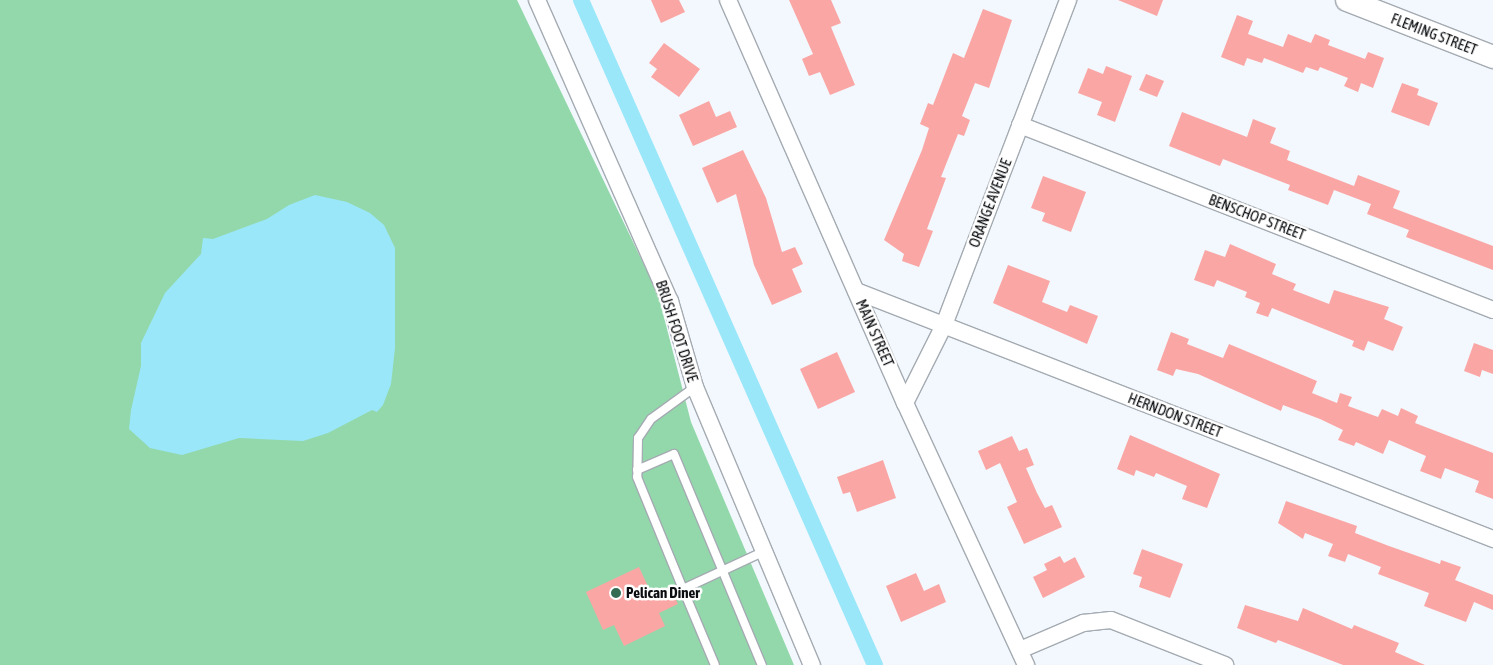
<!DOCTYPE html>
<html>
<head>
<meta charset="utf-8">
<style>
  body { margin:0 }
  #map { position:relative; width:1493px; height:665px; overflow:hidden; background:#f3f8fe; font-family:"Asap Condensed",sans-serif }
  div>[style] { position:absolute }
  .green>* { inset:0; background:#93d8aa }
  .water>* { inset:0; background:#9ae7fa }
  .canal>* { height:16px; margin:-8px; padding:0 8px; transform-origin:8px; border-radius:8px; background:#9ae7fa }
  .building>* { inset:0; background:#faa6a4 }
  .roads { filter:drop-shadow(1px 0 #a4abb2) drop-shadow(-1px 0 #a4abb2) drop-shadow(0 1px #a4abb2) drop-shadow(0 -1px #a4abb2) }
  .lane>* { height:8px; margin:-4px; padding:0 4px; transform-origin:4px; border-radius:4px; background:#fff }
  .street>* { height:16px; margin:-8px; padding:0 8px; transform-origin:8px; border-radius:8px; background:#fff }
  .secondary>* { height:22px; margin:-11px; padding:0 11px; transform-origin:11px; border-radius:11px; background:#fff }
  .dots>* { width:14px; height:14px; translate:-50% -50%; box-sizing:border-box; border:2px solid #fff; border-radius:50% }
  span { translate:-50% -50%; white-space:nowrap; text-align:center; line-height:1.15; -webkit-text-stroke:5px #fff; paint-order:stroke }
  .street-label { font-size:15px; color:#0b0d10 }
  .poi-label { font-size:15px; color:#0b0d10; font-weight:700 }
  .left { translate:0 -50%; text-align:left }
</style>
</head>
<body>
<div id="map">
  <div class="green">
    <div style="clip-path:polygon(0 0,517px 0,658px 294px,691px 422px,794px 665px,0 665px)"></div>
  </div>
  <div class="water">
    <div style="clip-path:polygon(315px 195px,347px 202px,370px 213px,384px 225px,395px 248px,395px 348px,391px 384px,383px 405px,377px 412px,372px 410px,328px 433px,303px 441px,239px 438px,182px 455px,150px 448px,129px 429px,131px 410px,141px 366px,141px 343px,165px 293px,201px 254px,203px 238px,213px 239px,267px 219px,289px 205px)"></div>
  </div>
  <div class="canal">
    <div style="left:581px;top:0;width:727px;rotate:66.15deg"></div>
  </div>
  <div class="building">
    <div style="clip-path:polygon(651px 0,679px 0,685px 12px,661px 23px)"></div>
    <div style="clip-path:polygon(789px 0,831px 0,841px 23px,831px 27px,855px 85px,830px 95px,820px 72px,809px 76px,802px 59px,813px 54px)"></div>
    <div style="clip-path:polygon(1118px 0,1163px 0,1157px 16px)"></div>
    <div style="clip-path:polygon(983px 9px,1012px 20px,989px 88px,975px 83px,962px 116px,970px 120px,964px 136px,958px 134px,941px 177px,946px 178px,927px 229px,933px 231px,919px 267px,902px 261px,904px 254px,884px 240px,922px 150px,929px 128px,920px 124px,928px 103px,933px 105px,953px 53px,964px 58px)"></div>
    <div style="clip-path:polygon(1237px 15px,1253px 21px,1248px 34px,1283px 47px,1288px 34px,1311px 43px,1315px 34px,1330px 40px,1328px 45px,1365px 59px,1368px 52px,1384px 58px,1373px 88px,1361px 83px,1358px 92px,1344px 86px,1348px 78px,1320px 67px,1318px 71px,1306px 67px,1303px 73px,1264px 58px,1262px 63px,1247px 58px,1244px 66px,1221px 57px)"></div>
    <div style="clip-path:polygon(664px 43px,700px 69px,679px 97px,651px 77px,657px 69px,649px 63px)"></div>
    <div style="clip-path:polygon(1106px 66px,1132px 76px,1115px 122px,1097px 115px,1102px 102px,1078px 93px,1088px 68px,1103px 74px)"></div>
    <div style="clip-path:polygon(1146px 74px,1164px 81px,1157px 97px,1139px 90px)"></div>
    <div style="clip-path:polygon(1402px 83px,1419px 89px,1417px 95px,1438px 103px,1429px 126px,1391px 112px)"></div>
    <div style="clip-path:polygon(709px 101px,716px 117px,730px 111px,737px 127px,693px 146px,679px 115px)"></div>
    <div style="clip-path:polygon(1182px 112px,1247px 137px,1253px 119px,1276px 128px,1270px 143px,1290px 151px,1287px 160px,1354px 186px,1358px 175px,1400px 191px,1393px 208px,1493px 246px,1493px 270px,1406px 237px,1409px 230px,1367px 214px,1371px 204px,1334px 190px,1328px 205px,1288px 190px,1290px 185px,1223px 159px,1220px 166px,1169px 146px)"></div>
    <div style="clip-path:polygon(743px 150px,766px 198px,782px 252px,795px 247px,803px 264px,792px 269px,802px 292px,772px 305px,754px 265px,736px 194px,717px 203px,702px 168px)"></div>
    <div style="clip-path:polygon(1043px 176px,1086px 192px,1071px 232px,1042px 221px,1045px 213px,1031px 208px)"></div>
    <div style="clip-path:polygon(1230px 244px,1276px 264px,1272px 274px,1296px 284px,1293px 290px,1329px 304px,1334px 290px,1389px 307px,1384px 319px,1403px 327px,1393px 351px,1368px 341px,1364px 351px,1352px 346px,1354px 341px,1272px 308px,1268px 317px,1256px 313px,1260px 303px,1245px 297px,1247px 292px,1217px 280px,1214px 287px,1194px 280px,1205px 250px,1225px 257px)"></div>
    <div style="clip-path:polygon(1008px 265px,1050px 281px,1042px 302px,1067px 312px,1070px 305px,1098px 316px,1087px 344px,993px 303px)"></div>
    <div style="clip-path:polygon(1171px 332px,1189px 339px,1187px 344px,1223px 358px,1229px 344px,1317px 381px,1312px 393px,1337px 403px,1340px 393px,1352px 397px,1348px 406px,1378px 417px,1382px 409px,1398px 416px,1401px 408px,1418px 416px,1415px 423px,1493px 453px,1493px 499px,1475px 492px,1479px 481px,1445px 468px,1441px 479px,1420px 471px,1426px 456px,1389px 440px,1383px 454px,1356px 442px,1354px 446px,1338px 440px,1343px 430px,1320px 419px,1283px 405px,1281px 411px,1198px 374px,1176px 369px,1173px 376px,1157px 370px)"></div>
    <div style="clip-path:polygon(1474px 343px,1493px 350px,1493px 374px,1482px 370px,1480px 377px,1464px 371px)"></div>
    <div style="clip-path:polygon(837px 352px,855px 392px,818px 409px,800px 369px)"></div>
    <div style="clip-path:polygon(1130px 435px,1220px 474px,1207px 508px,1182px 499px,1187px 486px,1156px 473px,1154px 477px,1136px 470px,1134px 476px,1117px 469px)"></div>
    <div style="clip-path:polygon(1012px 436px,1019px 451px,1027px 448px,1034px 465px,1026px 468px,1037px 493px,1045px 508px,1052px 505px,1062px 527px,1024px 544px,1007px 507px,1017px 502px,1000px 463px,986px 470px,978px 451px)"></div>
    <div style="clip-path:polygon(883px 460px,896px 498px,857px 512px,850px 492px,843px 494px,837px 477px)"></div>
    <div style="clip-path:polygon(1286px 501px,1357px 526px,1355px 533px,1389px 546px,1440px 564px,1441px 560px,1461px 567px,1455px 580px,1493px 595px,1493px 610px,1474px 602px,1466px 622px,1424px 606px,1429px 593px,1378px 574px,1381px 567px,1348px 554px,1345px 562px,1328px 556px,1333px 544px,1305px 533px,1303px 539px,1278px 523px)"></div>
    <div style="clip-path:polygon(1142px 549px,1183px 564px,1170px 598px,1139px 587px,1142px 577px,1133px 574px)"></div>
    <div style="clip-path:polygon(1060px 556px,1064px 563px,1075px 557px,1085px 577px,1043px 598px,1033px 577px,1047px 570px,1044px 564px)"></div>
    <div style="clip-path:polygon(639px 567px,652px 595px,670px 587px,678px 604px,659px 613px,665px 626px,624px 646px,614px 625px,603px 630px,586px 592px)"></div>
    <div style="clip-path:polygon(916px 573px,924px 591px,939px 584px,946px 602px,901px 622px,886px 586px)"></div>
    <div style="clip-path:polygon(1245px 605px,1298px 621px,1303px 608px,1352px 629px,1354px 625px,1399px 643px,1395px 652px,1425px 665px,1343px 665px,1278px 640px,1276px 643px,1237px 628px)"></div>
  </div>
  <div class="roads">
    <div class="lane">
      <div style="left:695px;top:387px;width:54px;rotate:144deg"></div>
      <div style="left:651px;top:419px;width:23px;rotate:124deg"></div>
      <div style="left:638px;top:438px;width:39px;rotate:91deg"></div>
      <div style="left:637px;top:477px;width:121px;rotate:67.7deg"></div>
      <div style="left:683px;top:589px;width:90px;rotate:-24.9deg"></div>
      <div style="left:637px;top:470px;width:40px;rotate:-23.4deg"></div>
      <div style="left:674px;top:454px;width:229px;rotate:67.4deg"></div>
      <div style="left:683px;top:589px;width:82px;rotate:67.2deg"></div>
    </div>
    <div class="street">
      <div style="left:537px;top:0;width:329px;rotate:66.2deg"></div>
      <div style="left:670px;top:301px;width:90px;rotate:73.8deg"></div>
      <div style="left:695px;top:387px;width:302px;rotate:67.2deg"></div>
      <div style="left:728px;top:0;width:440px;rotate:66.3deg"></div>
      <div style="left:905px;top:403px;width:289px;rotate:65.2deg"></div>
      <div style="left:1020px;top:125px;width:508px;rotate:21.36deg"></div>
      <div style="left:856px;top:291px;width:684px;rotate:21.27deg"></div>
      <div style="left:905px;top:403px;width:87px;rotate:-63.4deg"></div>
      <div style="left:944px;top:325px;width:348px;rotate:-69.1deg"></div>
      <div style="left:1020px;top:650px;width:69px;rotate:-23.2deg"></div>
      <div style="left:1083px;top:623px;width:28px;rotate:-6deg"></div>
      <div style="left:1111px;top:620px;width:123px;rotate:21.5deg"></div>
    </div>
    <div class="secondary">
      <div style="left:1347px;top:0;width:157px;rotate:21.3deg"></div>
    </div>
  </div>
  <div class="dots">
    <div style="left:616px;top:593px;background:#336b53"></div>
  </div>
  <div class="street-label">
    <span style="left:1434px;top:34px;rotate:21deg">FLEMING STREET</span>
    <span style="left:990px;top:203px;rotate:-69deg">ORANGE AVENUE</span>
    <span style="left:1257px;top:217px;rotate:21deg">BENSCHOP STREET</span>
    <span style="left:677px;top:331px;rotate:72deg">BRUSH FOOT DRIVE</span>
    <span style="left:875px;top:333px;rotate:66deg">MAIN STREET</span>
    <span style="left:1175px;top:415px;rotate:21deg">HERNDON STREET</span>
  </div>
  <div class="poi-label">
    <span class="left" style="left:626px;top:593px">Pelican Diner</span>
  </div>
</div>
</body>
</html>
